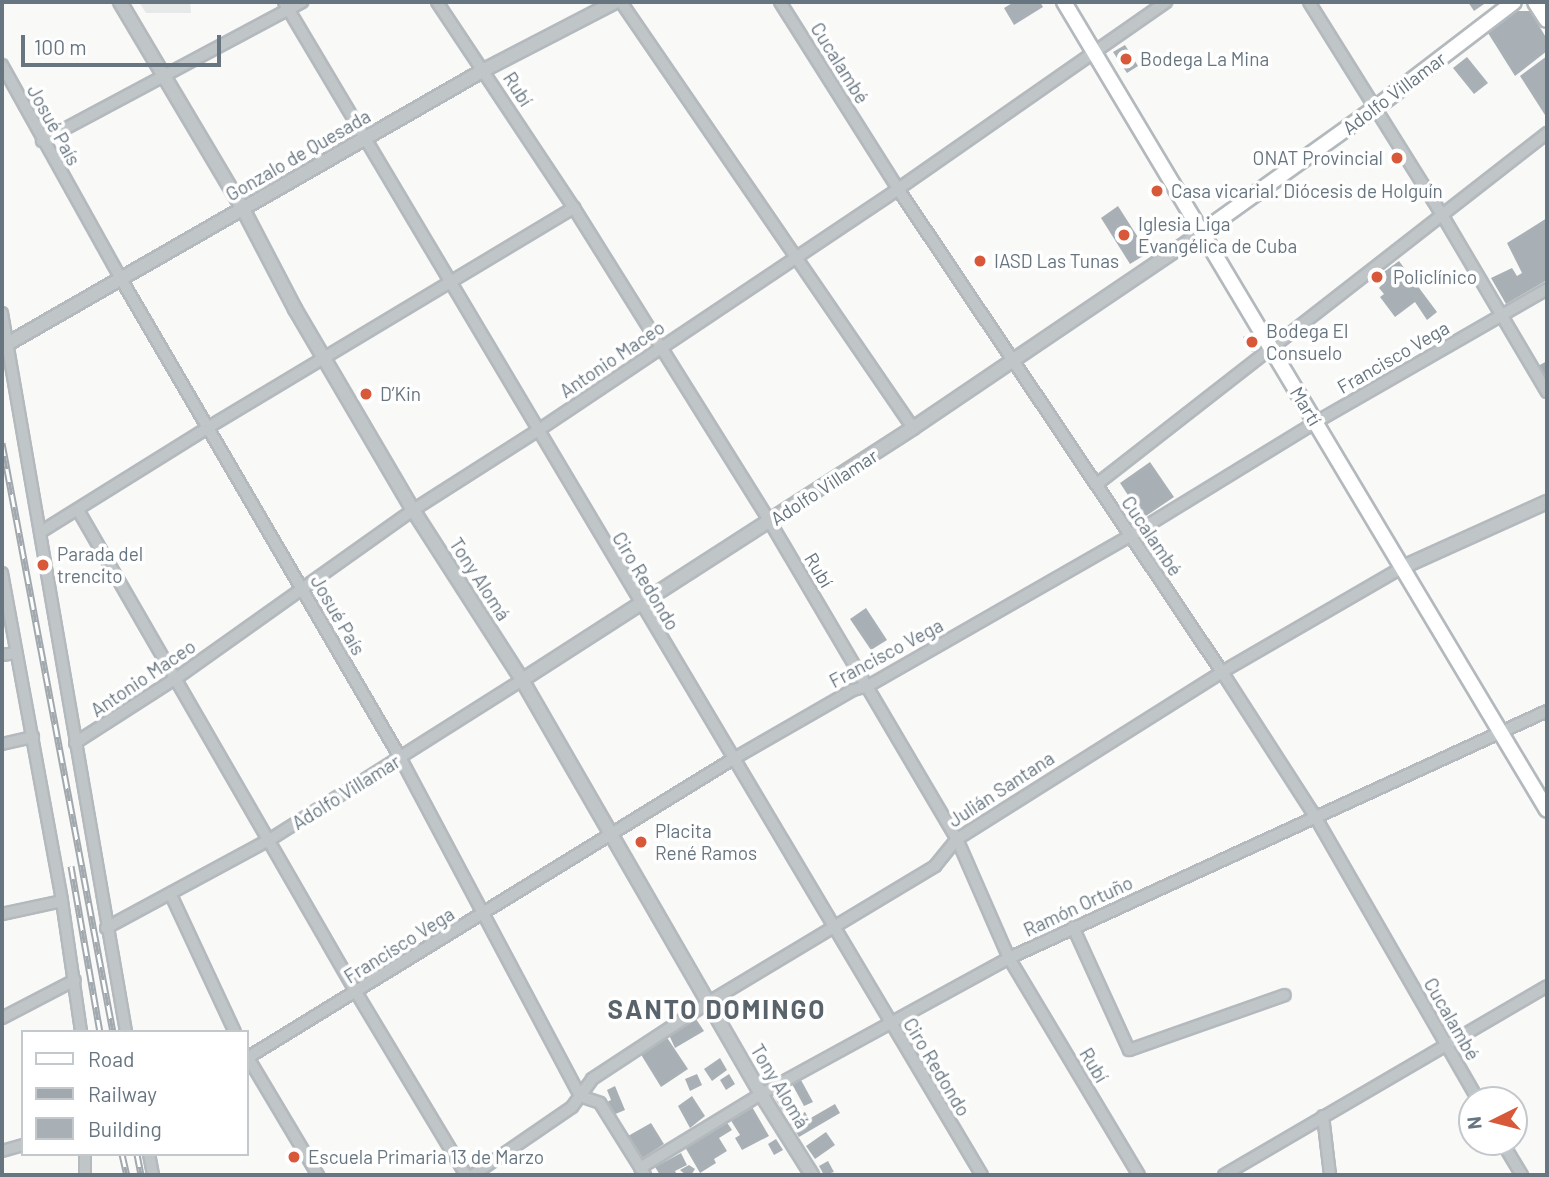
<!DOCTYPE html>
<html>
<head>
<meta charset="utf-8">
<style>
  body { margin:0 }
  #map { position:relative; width:1549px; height:1177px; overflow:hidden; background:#f9f9f7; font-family:Barlow,sans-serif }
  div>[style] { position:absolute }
  .built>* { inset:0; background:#e7e8e8 }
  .building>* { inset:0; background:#a8b0b6 }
  .roads { filter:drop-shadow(2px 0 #b3b9bd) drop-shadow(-2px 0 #b3b9bd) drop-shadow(0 2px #b3b9bd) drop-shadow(0 -2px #b3b9bd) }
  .minor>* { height:10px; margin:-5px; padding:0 5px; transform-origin:5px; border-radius:5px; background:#c0c5c8 }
  .tertiary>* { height:12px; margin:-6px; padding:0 6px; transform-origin:6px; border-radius:6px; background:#c0c5c8 }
  .secondary>* { height:14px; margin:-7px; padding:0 7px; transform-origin:7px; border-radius:7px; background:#fff }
  .primary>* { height:16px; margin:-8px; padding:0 8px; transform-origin:8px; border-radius:8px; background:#fff }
  .rail>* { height:7px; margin-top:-3.5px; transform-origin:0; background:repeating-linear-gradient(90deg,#fff 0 13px,#a2a9ae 0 26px); box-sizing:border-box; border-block:2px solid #a2a9ae }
  .dots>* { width:19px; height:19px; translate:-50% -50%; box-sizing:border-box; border:4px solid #fff; border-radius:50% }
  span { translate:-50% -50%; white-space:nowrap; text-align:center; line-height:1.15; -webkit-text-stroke:7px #fff; paint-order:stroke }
  .poi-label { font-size:19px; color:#667580 }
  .left { translate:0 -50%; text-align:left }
  .right { translate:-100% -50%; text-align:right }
  .street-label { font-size:19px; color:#667580 }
  .district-label { font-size:26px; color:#58636b; font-weight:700; letter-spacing:2px }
  .frame { position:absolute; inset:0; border:4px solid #667580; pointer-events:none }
  .legend { position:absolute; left:21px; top:1030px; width:228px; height:126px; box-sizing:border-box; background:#fff; border:2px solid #c2c8cc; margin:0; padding:9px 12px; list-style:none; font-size:21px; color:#667580 }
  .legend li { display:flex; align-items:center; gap:14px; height:35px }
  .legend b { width:35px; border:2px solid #c2c8cc }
  .north { position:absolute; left:1458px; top:1086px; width:70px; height:70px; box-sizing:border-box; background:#fff; border:2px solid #c2c8cc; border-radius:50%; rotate:264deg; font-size:19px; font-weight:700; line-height:28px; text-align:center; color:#667580 }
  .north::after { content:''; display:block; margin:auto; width:24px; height:32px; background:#d75939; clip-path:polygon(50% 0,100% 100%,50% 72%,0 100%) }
  .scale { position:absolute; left:21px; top:35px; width:200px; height:32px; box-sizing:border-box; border:4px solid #667580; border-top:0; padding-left:9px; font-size:21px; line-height:24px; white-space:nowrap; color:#667580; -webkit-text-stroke:5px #fff; paint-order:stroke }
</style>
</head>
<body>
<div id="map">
  <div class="built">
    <div style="clip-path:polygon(139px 2px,190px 2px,191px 13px,146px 13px)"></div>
  </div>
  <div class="building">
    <div style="clip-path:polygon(1014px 2px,1040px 2px,1043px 7px,1014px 25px,1004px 8px)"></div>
    <div style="clip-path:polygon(1468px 2px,1487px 2px,1474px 11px)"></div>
    <div style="clip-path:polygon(1516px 11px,1530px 11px,1547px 39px,1547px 51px,1515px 76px,1488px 33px)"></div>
    <div style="clip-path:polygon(1125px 45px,1138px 66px,1127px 73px,1113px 52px)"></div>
    <div style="clip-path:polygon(1547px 56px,1547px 113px,1545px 115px,1520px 76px)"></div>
    <div style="clip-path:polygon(1467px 57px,1488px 83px,1474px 94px,1453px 68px)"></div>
    <div style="clip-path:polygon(1118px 206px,1148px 253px,1130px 264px,1101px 218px)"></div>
    <div style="clip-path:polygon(1547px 218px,1547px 280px,1506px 304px,1491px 278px,1512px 268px,1517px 276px,1522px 273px,1507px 243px)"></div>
    <div style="clip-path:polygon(1399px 261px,1437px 312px,1427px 320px,1415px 302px,1395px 317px,1380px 297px,1384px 294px,1379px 288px,1383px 283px,1377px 277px)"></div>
    <div style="clip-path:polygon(1252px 332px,1261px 347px,1252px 352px,1243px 337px)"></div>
    <div style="clip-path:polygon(1547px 361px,1547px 382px,1538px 366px)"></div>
    <div style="clip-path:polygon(1150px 462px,1174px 497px,1143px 518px,1120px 483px)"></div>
    <div style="clip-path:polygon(866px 608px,887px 640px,871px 650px,850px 619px)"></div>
    <div style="clip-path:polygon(694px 1016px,704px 1031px,675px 1048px,669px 1035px)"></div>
    <div style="clip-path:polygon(666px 1036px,688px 1069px,661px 1087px,640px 1053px)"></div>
    <div style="clip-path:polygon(720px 1058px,727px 1070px,712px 1081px,704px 1069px)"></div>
    <div style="clip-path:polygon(697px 1074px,702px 1085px,690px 1091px,685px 1079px)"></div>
    <div style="clip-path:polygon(729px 1074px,735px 1084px,726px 1090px,720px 1080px)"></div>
    <div style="clip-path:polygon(801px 1080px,813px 1102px,804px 1106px,792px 1084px)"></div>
    <div style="clip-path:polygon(615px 1086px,625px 1110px,613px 1115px,607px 1102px,611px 1100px,607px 1090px)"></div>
    <div style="clip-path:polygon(784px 1088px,794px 1106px,783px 1112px,773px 1095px)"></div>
    <div style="clip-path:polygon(692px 1096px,705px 1116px,690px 1128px,678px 1106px)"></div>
    <div style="clip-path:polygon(835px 1104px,840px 1113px,799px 1137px,789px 1121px,805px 1112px,809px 1119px)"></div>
    <div style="clip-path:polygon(751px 1105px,769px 1136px,742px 1150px,735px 1138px,740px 1135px,730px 1119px)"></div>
    <div style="clip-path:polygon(726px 1121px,732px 1130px,719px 1138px,727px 1151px,714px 1159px,716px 1163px,700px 1173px,685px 1147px)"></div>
    <div style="clip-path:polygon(651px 1123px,664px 1144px,641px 1159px,628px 1136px)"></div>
    <div style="clip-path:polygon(826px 1132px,835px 1145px,815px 1159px,806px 1146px)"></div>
    <div style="clip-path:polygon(776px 1139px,783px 1150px,774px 1155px,768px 1144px)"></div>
    <div style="clip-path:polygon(681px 1153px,687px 1165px,675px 1171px,677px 1175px,660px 1175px,655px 1167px)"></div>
    <div style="clip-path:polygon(828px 1161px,834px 1172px,824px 1175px,819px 1166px)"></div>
    <div style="clip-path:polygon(689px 1165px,695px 1169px,691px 1175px,686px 1175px,680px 1170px)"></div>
  </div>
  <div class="roads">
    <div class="minor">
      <div style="left:284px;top:2px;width:1365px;rotate:59.25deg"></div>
      <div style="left:437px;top:2px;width:247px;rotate:56.4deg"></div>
      <div style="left:574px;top:208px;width:370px;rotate:58deg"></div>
      <div style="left:770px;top:522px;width:368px;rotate:59.5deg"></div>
      <div style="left:957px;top:839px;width:130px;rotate:66.4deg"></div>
      <div style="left:1009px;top:958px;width:253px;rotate:59.1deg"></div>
      <div style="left:621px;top:2px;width:516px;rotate:55.57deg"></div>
      <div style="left:780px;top:2px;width:221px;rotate:57.7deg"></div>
      <div style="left:898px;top:189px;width:582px;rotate:56.15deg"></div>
      <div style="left:1222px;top:672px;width:174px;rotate:57.2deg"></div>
      <div style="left:1316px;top:818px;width:325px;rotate:60.1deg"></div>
      <div style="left:1309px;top:2px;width:249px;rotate:58deg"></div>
      <div style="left:1441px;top:213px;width:208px;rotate:59.4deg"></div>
      <div style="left:2px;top:65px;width:245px;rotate:60.9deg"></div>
      <div style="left:121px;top:279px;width:556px;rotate:59.74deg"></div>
      <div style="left:401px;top:759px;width:382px;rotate:62deg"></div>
      <div style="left:580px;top:1096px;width:21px;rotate:19deg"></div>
      <div style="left:600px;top:1103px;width:85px;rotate:58deg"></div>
      <div style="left:42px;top:141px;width:295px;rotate:-28.1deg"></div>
      <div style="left:2px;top:313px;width:730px;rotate:80.21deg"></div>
      <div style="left:1097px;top:484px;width:571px;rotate:-37.95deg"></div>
      <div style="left:78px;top:510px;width:556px;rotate:60.03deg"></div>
      <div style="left:356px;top:992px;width:214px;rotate:59deg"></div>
      <div style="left:42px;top:531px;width:197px;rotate:-31.9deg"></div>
      <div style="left:209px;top:427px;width:426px;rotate:-31deg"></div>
      <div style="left:2px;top:573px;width:333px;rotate:79.6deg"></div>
      <div style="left:62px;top:901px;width:132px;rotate:81.7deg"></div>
      <div style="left:2px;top:655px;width:14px;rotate:-8deg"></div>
      <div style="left:75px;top:743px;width:122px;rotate:-32.7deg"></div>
      <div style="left:178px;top:677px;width:288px;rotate:-35.4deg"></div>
      <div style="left:413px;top:510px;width:147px;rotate:-32.5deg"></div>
      <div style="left:537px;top:431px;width:435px;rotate:-33.8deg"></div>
      <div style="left:898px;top:189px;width:327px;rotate:-34.9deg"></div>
      <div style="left:2px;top:744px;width:32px;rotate:-13deg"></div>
      <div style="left:171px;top:895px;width:151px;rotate:65deg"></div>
      <div style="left:2px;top:914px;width:61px;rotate:-12.2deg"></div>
      <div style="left:1073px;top:927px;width:135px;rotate:65.5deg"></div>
      <div style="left:1129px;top:1050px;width:165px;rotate:-19.4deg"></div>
      <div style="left:106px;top:928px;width:185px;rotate:-28.4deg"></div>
      <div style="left:269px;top:840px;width:299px;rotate:-32.3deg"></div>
      <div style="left:2px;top:1018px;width:82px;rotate:-27.5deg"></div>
      <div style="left:247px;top:1056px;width:139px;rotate:59.2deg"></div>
      <div style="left:247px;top:1058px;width:571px;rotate:-31.6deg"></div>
      <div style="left:733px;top:759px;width:138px;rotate:-29.9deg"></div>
      <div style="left:853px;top:690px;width:16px;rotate:-15deg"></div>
      <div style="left:868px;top:686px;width:302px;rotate:-29.8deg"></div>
      <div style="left:1130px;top:536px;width:218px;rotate:-31.5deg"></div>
      <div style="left:1316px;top:422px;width:267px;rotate:-29.9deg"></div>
      <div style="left:1323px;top:1116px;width:59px;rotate:83.2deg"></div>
      <div style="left:1502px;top:1142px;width:39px;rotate:59deg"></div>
      <div style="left:2px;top:1151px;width:22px;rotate:-16deg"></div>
      <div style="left:85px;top:1154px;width:21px;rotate:90deg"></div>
      <div style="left:149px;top:1154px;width:21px;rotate:79deg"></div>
      <div style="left:640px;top:1168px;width:142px;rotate:-31.4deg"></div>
      <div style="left:761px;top:1094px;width:283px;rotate:-28.7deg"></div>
      <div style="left:1009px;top:958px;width:592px;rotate:-24.66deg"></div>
      <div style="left:473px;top:1175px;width:120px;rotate:-34.5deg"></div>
      <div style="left:572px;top:1107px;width:34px;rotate:-54deg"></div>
      <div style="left:592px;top:1079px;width:140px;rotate:-33.3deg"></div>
      <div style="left:709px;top:1002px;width:264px;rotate:-31deg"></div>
      <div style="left:935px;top:866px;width:35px;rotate:-51deg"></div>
      <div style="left:957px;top:839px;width:313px;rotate:-32.2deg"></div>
      <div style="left:1222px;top:672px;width:209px;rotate:-30.1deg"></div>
      <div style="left:1224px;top:1175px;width:374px;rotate:-30.3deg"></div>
    </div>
    <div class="tertiary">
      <div style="left:120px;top:2px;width:241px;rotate:59.3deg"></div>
      <div style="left:243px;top:209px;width:113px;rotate:62.5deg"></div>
      <div style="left:295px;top:309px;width:233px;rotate:59.6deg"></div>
      <div style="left:413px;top:510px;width:202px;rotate:57.3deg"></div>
      <div style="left:522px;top:680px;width:478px;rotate:60deg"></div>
      <div style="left:761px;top:1094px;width:96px;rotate:57.8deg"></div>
      <div style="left:2px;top:347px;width:556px;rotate:-29.89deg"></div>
      <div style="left:484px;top:70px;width:148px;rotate:-27.4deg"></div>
      <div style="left:1403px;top:567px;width:158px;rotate:-24.3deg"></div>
      <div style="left:522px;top:680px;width:465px;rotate:-32.8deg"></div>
      <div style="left:913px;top:428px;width:349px;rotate:-34.1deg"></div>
    </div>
    <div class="secondary">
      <div style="left:1064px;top:2px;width:941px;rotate:59.13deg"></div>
      <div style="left:1202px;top:232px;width:211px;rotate:-35.6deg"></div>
      <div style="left:1374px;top:109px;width:176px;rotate:-37.4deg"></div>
    </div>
    <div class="primary">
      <div style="left:1536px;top:2px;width:20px;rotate:57deg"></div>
    </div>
  </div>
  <div class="rail">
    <div style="left:2px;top:443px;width:599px;rotate:79.33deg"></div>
    <div style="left:71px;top:866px;width:169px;rotate:80.1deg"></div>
    <div style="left:122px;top:1154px;width:22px;rotate:77deg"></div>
    <div style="left:137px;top:1154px;width:21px;rotate:79deg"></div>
  </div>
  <div class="dots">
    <div style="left:1126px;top:59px;background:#d75939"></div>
    <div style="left:1397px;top:158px;background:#d75939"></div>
    <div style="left:1157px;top:191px;background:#d75939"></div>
    <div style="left:1124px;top:235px;background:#d75939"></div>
    <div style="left:980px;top:261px;background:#d75939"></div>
    <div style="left:1377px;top:277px;background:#d75939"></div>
    <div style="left:1252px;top:342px;background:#d75939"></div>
    <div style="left:366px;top:394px;background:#d75939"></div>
    <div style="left:43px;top:565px;background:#d75939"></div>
    <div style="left:641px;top:842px;background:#d75939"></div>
    <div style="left:294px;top:1157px;background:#d75939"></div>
  </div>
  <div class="poi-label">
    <span class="left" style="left:1140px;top:59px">Bodega La Mina</span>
    <span class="right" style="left:1383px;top:158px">ONAT Provincial</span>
    <span class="left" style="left:1171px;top:191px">Casa vicarial. Diócesis de Holguín</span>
    <span class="left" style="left:1138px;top:235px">Iglesia Liga<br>Evangélica de Cuba</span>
    <span class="left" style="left:994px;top:261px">IASD Las Tunas</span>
    <span class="left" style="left:1393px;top:277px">Policlínico</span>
    <span class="left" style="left:1266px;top:342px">Bodega El<br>Consuelo</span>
    <span class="left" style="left:380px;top:394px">D’Kin</span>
    <span class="left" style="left:57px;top:565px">Parada del<br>trencito</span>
    <span class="left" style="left:655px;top:842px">Placita<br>René Ramos</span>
    <span class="left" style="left:308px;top:1157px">Escuela Primaria 13 de Marzo</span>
  </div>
  <div class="street-label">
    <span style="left:840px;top:63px;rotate:58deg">Cucalambé</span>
    <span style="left:518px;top:89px;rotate:57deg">Rubí</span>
    <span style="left:1394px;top:93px;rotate:-37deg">Adolfo Villamar</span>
    <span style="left:54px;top:125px;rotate:61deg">Josué País</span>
    <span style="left:298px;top:155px;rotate:-30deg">Gonzalo de Quesada</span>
    <span style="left:1393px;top:357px;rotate:-30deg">Francisco Vega</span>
    <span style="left:612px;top:359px;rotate:-34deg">Antonio Maceo</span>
    <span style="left:1306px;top:406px;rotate:59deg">Martí</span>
    <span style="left:824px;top:487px;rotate:-33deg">Adolfo Villamar</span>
    <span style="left:1152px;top:536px;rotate:56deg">Cucalambé</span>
    <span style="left:819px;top:570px;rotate:59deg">Rubí</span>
    <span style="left:480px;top:579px;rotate:57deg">Tony Alomá</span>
    <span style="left:646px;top:581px;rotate:59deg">Ciro Redondo</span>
    <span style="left:338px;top:615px;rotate:60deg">Josué País</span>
    <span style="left:886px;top:653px;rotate:-28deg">Francisco Vega</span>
    <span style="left:143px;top:678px;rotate:-34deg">Antonio Maceo</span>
    <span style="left:1001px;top:789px;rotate:-33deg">Julián Santana</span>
    <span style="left:346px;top:792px;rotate:-32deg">Adolfo Villamar</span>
    <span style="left:1078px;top:906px;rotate:-25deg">Ramón Ortuño</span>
    <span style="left:399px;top:945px;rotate:-32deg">Francisco Vega</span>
    <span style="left:1452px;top:1019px;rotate:60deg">Cucalambé</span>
    <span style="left:1094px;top:1065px;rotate:59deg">Rubí</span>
    <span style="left:937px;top:1067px;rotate:59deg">Ciro Redondo</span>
    <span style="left:780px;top:1086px;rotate:59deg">Tony Alomá</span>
  </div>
  <div class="district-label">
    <span style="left:717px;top:1009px">SANTO DOMINGO</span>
  </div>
  <div class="frame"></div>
  <ul class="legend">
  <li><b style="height:9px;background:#fff"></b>Road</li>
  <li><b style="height:9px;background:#a2a9ae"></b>Railway</li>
  <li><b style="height:19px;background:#a8b0b6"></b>Building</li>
  </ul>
  <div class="north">N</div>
  <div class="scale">100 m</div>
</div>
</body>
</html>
